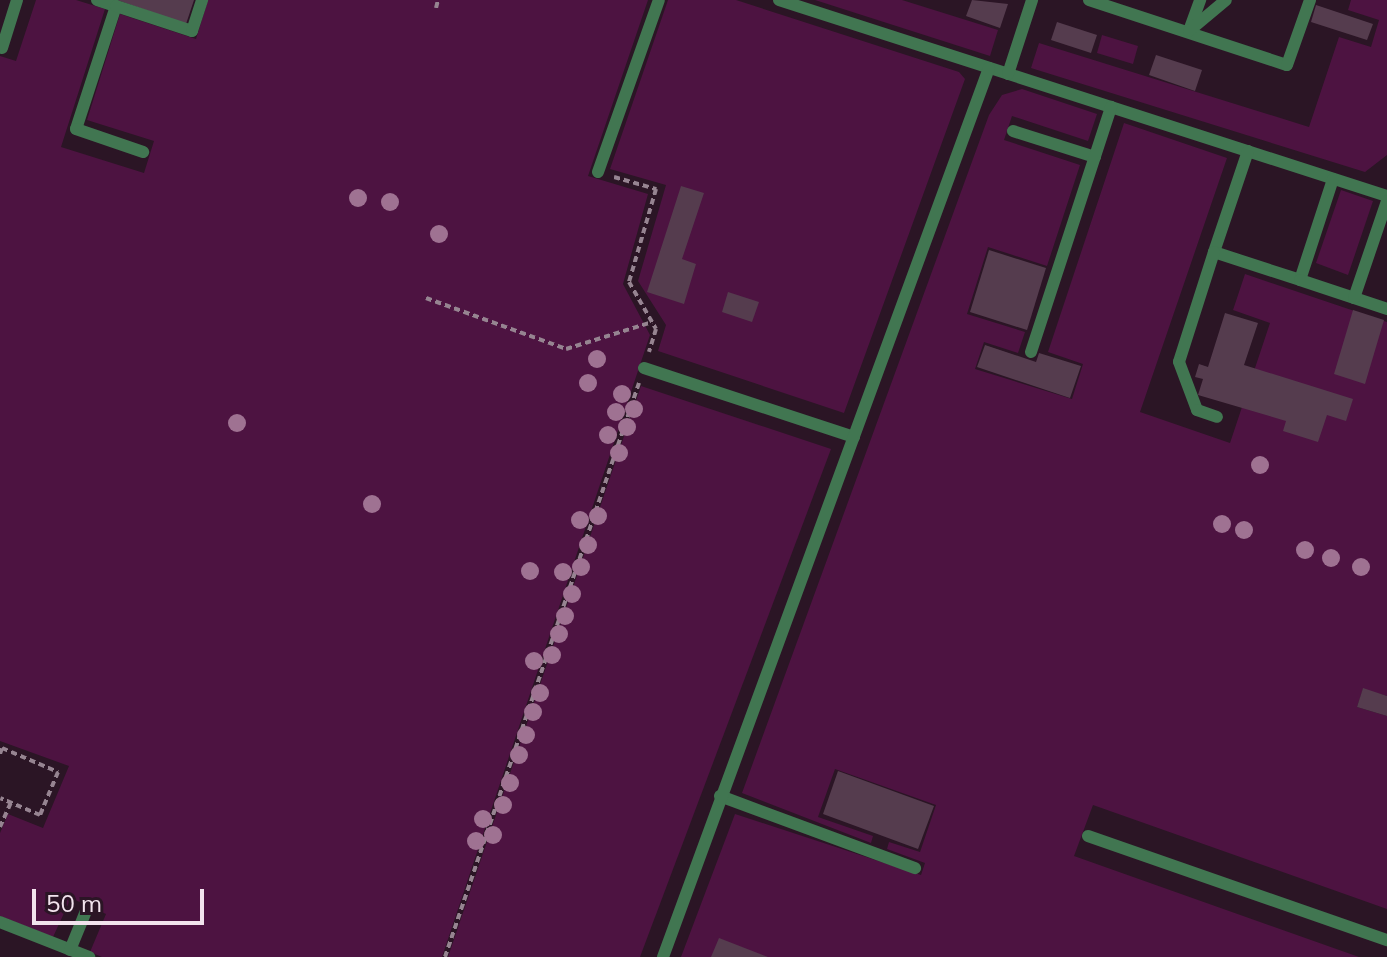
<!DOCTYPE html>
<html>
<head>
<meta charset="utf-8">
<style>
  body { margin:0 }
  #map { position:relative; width:1387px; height:957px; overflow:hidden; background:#2b1525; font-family:Mulish,sans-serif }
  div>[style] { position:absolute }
  .green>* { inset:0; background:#4d1341 }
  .building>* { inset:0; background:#553c4e }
  .path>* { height:4px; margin-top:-2px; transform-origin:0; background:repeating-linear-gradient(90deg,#968491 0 6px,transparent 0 10px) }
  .lane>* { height:12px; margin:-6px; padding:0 6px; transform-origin:6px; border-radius:6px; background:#417651 }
  .trees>* { width:18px; height:18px; margin:-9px; border-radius:50%; background:#9f7292 }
  span { translate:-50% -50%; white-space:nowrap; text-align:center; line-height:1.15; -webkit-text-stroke:7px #2b1525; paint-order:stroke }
  .scale { position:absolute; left:32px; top:889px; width:172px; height:36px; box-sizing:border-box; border:4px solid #f2e3ed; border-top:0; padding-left:10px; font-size:24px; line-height:28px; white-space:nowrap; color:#f2e3ed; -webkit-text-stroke:6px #2b1525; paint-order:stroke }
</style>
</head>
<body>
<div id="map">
  <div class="green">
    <div style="clip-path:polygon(36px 0,76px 0,105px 9px,61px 147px,144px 173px,154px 141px,87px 120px,120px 14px,196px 39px,208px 0,648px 0,588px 176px,648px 194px,623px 284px,650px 335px,442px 957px,102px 957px,90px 952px,106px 914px,71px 898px,53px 937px,0 916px,0 833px,8px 814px,43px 828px,69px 766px,0 741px,0 56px,16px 61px)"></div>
    <div style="clip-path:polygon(668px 0,736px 0,959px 72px,965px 79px,844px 413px,658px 351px,666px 325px,638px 281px,666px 185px,610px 169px)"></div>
    <div style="clip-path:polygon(815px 0,902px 0,998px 30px,990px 56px)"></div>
    <div style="clip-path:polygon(1351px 0,1387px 0,1387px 155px,1365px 172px,1031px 68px,1039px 43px,1309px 127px,1339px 37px,1371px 47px,1379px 20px,1348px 10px)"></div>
    <div style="clip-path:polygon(1102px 35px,1138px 46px,1133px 64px,1097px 53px)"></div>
    <div style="clip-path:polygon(1022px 89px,1097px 114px,1088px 141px,1012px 116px,1004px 140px,1080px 165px,1047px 266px,988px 247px,967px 314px,1025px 332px,1018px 353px,984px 342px,975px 369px,1072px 399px,1083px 364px,1048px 352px,1124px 123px,1227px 158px,1140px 412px,1230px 443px,1270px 323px,1233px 310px,1245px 274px,1387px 322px,1387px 696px,1363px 689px,1357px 707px,1387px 716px,1387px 909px,1093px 805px,1074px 856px,1359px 957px,681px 957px,735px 814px,921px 875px,925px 863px,887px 849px,889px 842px,920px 852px,936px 805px,835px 769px,818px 817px,873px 836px,871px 843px,742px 793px,989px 115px,1002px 95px)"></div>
    <div style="clip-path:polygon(1341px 190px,1373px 201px,1348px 275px,1316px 263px)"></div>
    <div style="clip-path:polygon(641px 386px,831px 449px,640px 957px,448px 957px)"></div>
  </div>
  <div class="building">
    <div style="clip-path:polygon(117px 0,194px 0,186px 24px)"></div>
    <div style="clip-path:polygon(972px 0,1008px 4px,1000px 28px,966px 16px)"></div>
    <div style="clip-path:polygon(1316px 5px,1373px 24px,1367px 40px,1311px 22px)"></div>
    <div style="clip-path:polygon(1057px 22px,1097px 35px,1091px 53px,1051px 40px)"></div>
    <div style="clip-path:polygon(1156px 55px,1202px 70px,1195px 91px,1149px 75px)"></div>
    <div style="clip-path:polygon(681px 186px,704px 193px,682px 259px,696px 264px,684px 304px,647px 292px)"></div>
    <div style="clip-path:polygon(989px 250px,1046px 268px,1027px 330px,970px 312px)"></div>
    <div style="clip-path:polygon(728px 292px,759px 302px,752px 322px,722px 312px)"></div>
    <div style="clip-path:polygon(1353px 310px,1384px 320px,1365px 384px,1334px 374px)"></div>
    <div style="clip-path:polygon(1225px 313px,1258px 323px,1244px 365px,1353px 399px,1346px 421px,1327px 415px,1318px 442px,1283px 431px,1286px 421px,1198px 395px,1203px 379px,1195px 377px,1199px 364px,1208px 367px)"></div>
    <div style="clip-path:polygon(985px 345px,1036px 362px,1039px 353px,1081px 366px,1070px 398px,977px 367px)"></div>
    <div style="clip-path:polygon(1363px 688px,1387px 696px,1387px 716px,1357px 707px)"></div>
    <div style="clip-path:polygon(838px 771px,934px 806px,918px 849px,823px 814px)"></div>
    <div style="clip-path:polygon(719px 938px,768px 957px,711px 957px)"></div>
  </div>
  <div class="path">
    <div style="left:436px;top:8px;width:8px;rotate:-76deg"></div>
    <div style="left:614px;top:177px;width:44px;rotate:15.9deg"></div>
    <div style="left:656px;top:189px;width:97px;rotate:106.2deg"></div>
    <div style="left:629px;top:282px;width:54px;rotate:60.1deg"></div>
    <div style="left:656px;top:329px;width:24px;rotate:107deg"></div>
    <div style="left:426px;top:298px;width:149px;rotate:20deg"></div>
    <div style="left:566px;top:349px;width:90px;rotate:-17.4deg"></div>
    <div style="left:0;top:754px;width:6px;rotate:-72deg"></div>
    <div style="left:2px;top:748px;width:61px;rotate:23.2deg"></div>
    <div style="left:58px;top:772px;width:47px;rotate:112.7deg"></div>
    <div style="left:40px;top:815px;width:43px;rotate:-157deg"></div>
    <div style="left:0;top:827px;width:27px;rotate:-66deg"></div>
    <div style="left:445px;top:957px;width:606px;rotate:-71.33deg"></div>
  </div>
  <div class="lane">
    <div style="left:97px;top:0;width:20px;rotate:18deg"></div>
    <div style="left:116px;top:6px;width:129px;rotate:108deg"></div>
    <div style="left:76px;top:129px;width:71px;rotate:18.9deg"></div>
    <div style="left:779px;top:0;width:639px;rotate:17.87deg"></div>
    <div style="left:1089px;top:0;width:208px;rotate:18.2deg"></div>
    <div style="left:1287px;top:65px;width:69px;rotate:-70.5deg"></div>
    <div style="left:116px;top:6px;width:80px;rotate:18.2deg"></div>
    <div style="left:192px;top:31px;width:33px;rotate:-72deg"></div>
    <div style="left:1190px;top:28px;width:30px;rotate:-70deg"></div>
    <div style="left:1189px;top:31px;width:48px;rotate:-40deg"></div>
    <div style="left:2px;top:48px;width:50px;rotate:-72.6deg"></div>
    <div style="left:1008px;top:74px;width:78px;rotate:-72deg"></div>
    <div style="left:1013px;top:131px;width:86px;rotate:17.6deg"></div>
    <div style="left:1248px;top:151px;width:107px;rotate:108.6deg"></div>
    <div style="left:1214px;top:252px;width:90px;rotate:18deg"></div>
    <div style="left:598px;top:172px;width:182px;rotate:-70.5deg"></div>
    <div style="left:1333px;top:179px;width:106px;rotate:108.1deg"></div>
    <div style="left:1300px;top:280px;width:92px;rotate:18.4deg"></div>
    <div style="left:1214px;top:252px;width:115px;rotate:107.7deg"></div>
    <div style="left:1179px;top:362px;width:51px;rotate:69.4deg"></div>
    <div style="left:1197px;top:410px;width:21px;rotate:19deg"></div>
    <div style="left:1354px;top:298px;width:102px;rotate:-71.2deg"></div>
    <div style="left:1031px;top:352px;width:258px;rotate:-71.9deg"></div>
    <div style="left:644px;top:368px;width:221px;rotate:18.2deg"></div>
    <div style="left:720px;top:796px;width:208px;rotate:20.3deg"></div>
    <div style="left:1088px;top:836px;width:317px;rotate:19.2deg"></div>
    <div style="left:0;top:922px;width:96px;rotate:21.5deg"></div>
    <div style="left:70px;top:950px;width:42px;rotate:-67.7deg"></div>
    <div style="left:663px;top:957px;width:947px;rotate:-69.86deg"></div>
  </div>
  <div class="trees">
    <div style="left:358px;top:198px"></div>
    <div style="left:390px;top:202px"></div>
    <div style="left:439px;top:234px"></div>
    <div style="left:597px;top:359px"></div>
    <div style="left:588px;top:383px"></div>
    <div style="left:622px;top:394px"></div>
    <div style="left:634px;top:409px"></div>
    <div style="left:616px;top:412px"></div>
    <div style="left:237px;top:423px"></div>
    <div style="left:627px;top:427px"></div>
    <div style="left:608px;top:435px"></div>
    <div style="left:619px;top:453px"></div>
    <div style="left:1260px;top:465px"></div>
    <div style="left:372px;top:504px"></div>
    <div style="left:598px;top:516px"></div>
    <div style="left:580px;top:520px"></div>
    <div style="left:1222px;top:524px"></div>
    <div style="left:1244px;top:530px"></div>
    <div style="left:588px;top:545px"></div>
    <div style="left:1305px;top:550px"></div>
    <div style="left:1331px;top:558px"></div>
    <div style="left:581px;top:567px"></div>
    <div style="left:1361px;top:567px"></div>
    <div style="left:530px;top:571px"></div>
    <div style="left:563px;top:572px"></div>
    <div style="left:572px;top:594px"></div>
    <div style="left:565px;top:616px"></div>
    <div style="left:559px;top:634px"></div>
    <div style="left:552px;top:655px"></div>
    <div style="left:534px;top:661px"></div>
    <div style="left:540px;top:693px"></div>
    <div style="left:533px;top:712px"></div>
    <div style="left:526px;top:735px"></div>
    <div style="left:519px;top:755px"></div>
    <div style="left:510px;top:783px"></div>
    <div style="left:503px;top:805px"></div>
    <div style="left:483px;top:819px"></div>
    <div style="left:493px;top:835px"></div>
    <div style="left:476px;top:841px"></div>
  </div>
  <div class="scale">50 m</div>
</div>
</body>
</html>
